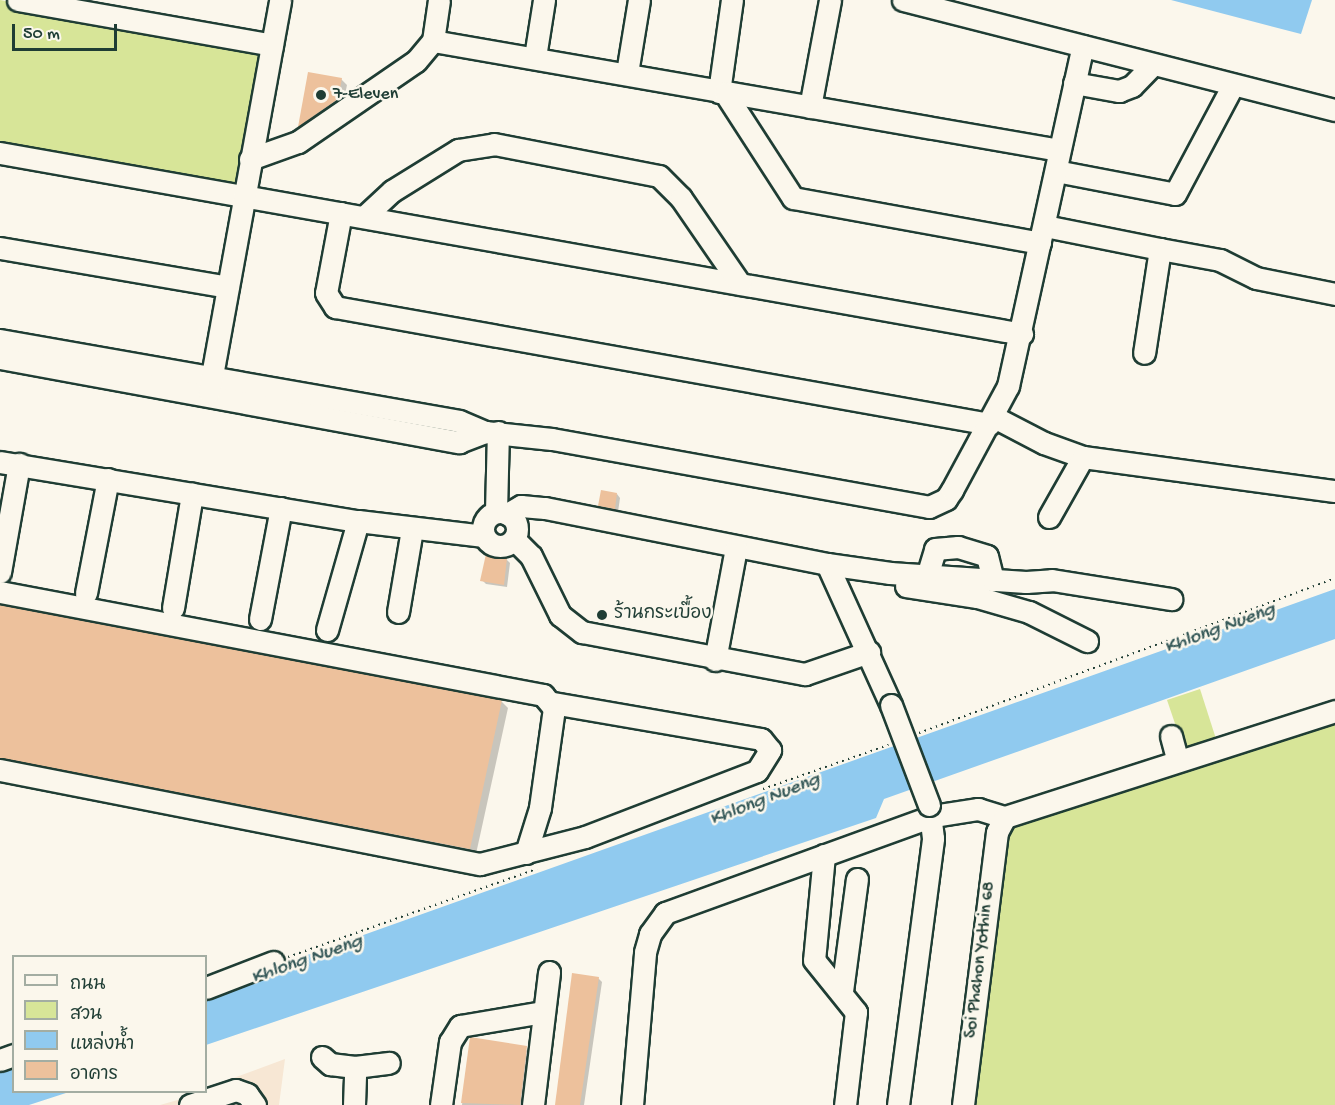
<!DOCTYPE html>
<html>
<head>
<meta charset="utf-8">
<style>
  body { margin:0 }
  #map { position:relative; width:1335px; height:1105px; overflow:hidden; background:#fbf7ec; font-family:"Gochi Hand","Playpen Sans Thai",sans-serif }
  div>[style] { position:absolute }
  .built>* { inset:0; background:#f7e7d4 }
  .green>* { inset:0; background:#d7e598 }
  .water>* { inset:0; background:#90caef }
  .shadow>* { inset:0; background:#0003 }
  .building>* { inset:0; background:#edc19c }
  .path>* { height:2px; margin-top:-1px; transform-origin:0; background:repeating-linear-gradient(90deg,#1f3d34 0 1.5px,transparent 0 6px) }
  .roads { filter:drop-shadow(2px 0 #1f3d34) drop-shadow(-2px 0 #1f3d34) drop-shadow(0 2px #1f3d34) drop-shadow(0 -2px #1f3d34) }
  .minor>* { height:21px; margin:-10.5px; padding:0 10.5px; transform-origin:10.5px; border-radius:10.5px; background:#fbf7ec }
  .minor>.ring { margin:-10.5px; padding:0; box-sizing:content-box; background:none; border:21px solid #fbf7ec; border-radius:50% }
  .bridges { filter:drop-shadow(2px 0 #1f3d34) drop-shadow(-2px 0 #1f3d34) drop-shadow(0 2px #1f3d34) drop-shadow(0 -2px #1f3d34) }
  .minor-bridge>* { height:21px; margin:-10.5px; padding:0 10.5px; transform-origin:10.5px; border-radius:10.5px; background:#fbf7ec }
  .dots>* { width:16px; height:16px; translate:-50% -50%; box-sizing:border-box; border:3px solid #fbf7ec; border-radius:50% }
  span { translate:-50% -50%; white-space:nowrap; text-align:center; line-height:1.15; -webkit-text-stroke:5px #fbf7ec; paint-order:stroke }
  .poi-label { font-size:18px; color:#1f3d34 }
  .left { translate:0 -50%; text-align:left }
  .street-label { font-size:18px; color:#1f3d34 }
  .water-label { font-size:20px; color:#365959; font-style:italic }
  .legend { position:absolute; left:12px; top:955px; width:195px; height:138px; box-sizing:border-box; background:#fbf7ec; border:2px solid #a3ada2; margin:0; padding:8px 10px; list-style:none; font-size:18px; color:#1f3d34 }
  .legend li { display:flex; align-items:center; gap:12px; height:30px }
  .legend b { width:30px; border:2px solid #a3ada2 }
  .scale { position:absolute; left:12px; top:24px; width:105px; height:27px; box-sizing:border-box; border:3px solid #1f3d34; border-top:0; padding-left:8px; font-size:18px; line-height:21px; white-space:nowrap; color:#1f3d34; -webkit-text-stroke:4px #fbf7ec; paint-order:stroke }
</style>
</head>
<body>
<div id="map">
  <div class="built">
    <div style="clip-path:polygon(285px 1059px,279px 1105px,160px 1105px,206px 1092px,206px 1088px)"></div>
  </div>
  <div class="green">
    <div style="clip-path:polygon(0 0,266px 46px,241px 194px,0 157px)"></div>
    <div style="clip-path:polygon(1200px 689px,1217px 742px,1185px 753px,1167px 700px)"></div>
    <div style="clip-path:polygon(1335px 721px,1335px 1105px,976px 1105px,1011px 823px)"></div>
  </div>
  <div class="water">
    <div style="clip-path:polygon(1171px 0,1312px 0,1301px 34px)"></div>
    <div style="clip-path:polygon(1335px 589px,1335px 639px,884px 799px,876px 818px,206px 1045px,206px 991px)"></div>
    <div style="clip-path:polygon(13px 1059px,14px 1092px,69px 1092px,29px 1105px,0 1105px,0 1064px)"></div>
  </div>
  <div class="shadow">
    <div style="clip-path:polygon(evenodd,309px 73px,341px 79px,347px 85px,343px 105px,305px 132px,299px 126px,309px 73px,343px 94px,345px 96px,306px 123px,306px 120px,343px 94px)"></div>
    <div style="clip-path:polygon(617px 494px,620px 498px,618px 512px,600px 505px)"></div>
    <div style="clip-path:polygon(506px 559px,510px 563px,507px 587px,486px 584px,482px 580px)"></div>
    <div style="clip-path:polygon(0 607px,502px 702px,508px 708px,476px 854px,0 762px)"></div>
    <div style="clip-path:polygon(598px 978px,602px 982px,584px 1105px,556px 1105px)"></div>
    <div style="clip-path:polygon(471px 1039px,530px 1051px,526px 1105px,462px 1105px)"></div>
  </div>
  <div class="building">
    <div style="clip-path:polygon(308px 72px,342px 78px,338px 99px,298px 127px)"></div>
    <div style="clip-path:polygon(601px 490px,617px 493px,615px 509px,598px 506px)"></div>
    <div style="clip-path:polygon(486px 554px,507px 558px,504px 585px,480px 581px)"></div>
    <div style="clip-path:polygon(0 605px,502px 700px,470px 849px,0 758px)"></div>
    <div style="clip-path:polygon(572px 973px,599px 977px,580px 1105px,555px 1105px)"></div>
    <div style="clip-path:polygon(470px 1037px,527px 1046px,520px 1105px,461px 1103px)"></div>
  </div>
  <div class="path">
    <div style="left:919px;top:733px;width:444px;rotate:-20.4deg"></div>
    <div style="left:763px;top:789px;width:133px;rotate:-19.4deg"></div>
    <div style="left:288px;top:957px;width:264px;rotate:-19.5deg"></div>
  </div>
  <div class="roads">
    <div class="minor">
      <div style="left:18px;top:0;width:258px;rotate:10deg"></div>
      <div style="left:903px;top:0;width:446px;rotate:14.3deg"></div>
      <div style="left:433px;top:41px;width:635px;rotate:9.88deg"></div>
      <div style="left:535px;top:57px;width:58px;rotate:-81deg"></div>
      <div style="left:627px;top:73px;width:74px;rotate:-80.7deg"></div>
      <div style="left:1074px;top:83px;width:46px;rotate:10.1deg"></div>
      <div style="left:1119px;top:91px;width:14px;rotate:-21deg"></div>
      <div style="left:1132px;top:86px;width:30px;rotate:-46deg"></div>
      <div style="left:719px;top:92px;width:93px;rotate:-82deg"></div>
      <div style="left:725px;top:93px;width:125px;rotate:57.1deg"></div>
      <div style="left:793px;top:198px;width:251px;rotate:10.3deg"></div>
      <div style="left:810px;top:107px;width:109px;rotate:-79.4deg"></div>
      <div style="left:0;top:153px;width:1038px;rotate:10.04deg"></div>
      <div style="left:250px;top:159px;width:51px;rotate:-19.5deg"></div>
      <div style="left:298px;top:142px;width:143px;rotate:-34.5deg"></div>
      <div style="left:416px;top:61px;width:26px;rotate:-50deg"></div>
      <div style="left:433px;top:41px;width:41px;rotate:-81.7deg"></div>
      <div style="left:1056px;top:171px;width:121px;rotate:10.9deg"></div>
      <div style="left:1175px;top:194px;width:123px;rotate:-62deg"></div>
      <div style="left:341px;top:213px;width:81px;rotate:100.6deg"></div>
      <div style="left:326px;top:293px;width:17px;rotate:57deg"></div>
      <div style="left:335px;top:307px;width:665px;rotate:10.13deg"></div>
      <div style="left:364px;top:217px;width:38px;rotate:-43deg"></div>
      <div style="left:392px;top:191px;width:78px;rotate:-31.8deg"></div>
      <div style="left:458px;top:150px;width:36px;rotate:-9deg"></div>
      <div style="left:494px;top:144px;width:168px;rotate:11deg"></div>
      <div style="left:659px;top:176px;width:31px;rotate:45deg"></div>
      <div style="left:681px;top:198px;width:104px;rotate:55.5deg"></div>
      <div style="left:1045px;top:226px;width:117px;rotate:11.3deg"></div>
      <div style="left:1160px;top:249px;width:105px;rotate:98.7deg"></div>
      <div style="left:0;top:248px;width:231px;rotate:9.7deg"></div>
      <div style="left:1160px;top:249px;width:61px;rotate:10.4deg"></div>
      <div style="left:1220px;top:260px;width:40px;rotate:26.6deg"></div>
      <div style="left:1256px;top:278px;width:81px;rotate:11.4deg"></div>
      <div style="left:0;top:340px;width:466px;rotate:10deg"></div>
      <div style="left:459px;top:421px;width:28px;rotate:23deg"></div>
      <div style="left:0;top:358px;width:467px;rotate:10.4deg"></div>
      <div style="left:459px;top:442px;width:28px;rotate:-21deg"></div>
      <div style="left:485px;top:432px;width:67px;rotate:6deg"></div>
      <div style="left:552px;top:439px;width:383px;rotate:10.2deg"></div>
      <div style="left:929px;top:507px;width:19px;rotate:-25deg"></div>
      <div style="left:946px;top:499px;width:11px;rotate:-56deg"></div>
      <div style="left:952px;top:490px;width:118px;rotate:-61.7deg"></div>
      <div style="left:1008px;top:386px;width:348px;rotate:-77.6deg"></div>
      <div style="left:209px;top:392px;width:398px;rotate:-79.7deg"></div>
      <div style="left:994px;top:417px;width:56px;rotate:27.5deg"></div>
      <div style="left:1044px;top:443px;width:41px;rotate:19.7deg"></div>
      <div style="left:1083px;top:457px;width:254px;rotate:7.7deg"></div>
      <div style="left:0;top:462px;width:363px;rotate:9.4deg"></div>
      <div style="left:358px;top:521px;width:127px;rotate:6.8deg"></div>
      <div class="ring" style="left:483px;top:512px;width:13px;height:13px"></div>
      <div style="left:496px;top:512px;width:80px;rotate:-88.6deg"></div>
      <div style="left:507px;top:514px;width:16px;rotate:-30deg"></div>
      <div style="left:521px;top:506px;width:24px;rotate:5deg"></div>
      <div style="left:545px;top:508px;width:288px;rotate:11.2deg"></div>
      <div style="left:827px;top:564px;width:155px;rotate:65.6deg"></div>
      <div style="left:1049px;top:517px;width:69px;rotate:-60.5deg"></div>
      <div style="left:514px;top:539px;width:24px;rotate:45deg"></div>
      <div style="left:531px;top:556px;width:66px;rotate:63.8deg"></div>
      <div style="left:560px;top:615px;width:28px;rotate:38deg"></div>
      <div style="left:582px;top:632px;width:227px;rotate:10.7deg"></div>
      <div style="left:805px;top:674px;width:68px;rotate:-19deg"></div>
      <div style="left:827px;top:564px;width:64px;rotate:8.1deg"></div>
      <div style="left:890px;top:573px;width:136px;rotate:3.8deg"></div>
      <div style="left:1026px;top:582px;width:26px;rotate:-4deg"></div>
      <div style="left:1052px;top:580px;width:121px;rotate:9.1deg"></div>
      <div style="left:0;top:572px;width:110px;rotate:-80deg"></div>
      <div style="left:927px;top:576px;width:28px;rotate:-73deg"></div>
      <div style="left:935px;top:549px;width:23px;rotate:-5deg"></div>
      <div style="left:958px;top:547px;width:30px;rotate:17deg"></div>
      <div style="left:987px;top:556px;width:25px;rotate:76deg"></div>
      <div style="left:906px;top:586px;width:72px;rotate:8.8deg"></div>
      <div style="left:977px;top:597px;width:54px;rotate:16.1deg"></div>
      <div style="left:1029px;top:612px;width:65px;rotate:26.6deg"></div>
      <div style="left:0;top:592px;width:553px;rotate:10.74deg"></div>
      <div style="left:543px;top:695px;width:17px;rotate:50deg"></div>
      <div style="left:554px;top:708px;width:101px;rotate:98deg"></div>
      <div style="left:540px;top:808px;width:47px;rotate:107.3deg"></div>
      <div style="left:86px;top:593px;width:116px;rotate:-79.1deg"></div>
      <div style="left:173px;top:608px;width:116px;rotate:-80.5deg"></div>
      <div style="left:398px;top:612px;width:84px;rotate:-80.4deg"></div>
      <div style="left:260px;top:619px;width:113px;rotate:-79.3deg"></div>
      <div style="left:327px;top:630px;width:113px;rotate:-74.1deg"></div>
      <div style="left:715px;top:660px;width:114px;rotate:-79.4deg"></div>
      <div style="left:1171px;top:736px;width:24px;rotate:75deg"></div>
      <div style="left:0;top:770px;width:489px;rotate:11.1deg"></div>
      <div style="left:480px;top:864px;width:108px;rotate:-14.4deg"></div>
      <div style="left:585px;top:837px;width:184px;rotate:-21deg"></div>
      <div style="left:757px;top:771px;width:25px;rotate:-58deg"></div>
      <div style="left:770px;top:750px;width:14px;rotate:-129deg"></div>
      <div style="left:761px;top:739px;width:212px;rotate:-170.2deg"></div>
      <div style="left:824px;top:855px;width:105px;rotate:95.4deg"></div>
      <div style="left:814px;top:960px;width:67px;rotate:51.1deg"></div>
      <div style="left:856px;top:1012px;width:94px;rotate:96.7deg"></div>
      <div style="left:206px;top:988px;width:72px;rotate:-21.2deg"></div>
      <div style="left:842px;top:991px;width:113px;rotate:-82.4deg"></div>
      <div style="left:322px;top:1057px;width:11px;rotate:41deg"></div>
      <div style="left:330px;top:1064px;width:25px;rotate:7deg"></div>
      <div style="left:0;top:1060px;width:15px;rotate:-20deg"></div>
      <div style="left:190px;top:1105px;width:48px;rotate:-18.1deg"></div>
      <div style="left:236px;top:1090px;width:12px;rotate:20deg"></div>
      <div style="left:247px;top:1094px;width:14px;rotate:54deg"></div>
      <div style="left:354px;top:1105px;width:38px;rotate:-88deg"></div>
      <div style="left:355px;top:1067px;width:34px;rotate:-7deg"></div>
      <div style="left:441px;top:1105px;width:64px;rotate:-81.9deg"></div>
      <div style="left:450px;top:1042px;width:19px;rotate:-58deg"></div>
      <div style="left:460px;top:1026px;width:85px;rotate:-9.5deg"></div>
      <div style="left:533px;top:1105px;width:134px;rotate:-83.1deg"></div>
      <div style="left:632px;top:1105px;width:154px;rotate:-85.1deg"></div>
      <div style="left:645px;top:952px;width:19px;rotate:-74deg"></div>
      <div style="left:650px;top:934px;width:26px;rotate:-54deg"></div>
      <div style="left:665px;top:913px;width:285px;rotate:-19.9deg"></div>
      <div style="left:933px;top:816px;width:46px;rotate:-8.8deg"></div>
      <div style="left:978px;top:809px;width:28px;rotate:17deg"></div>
      <div style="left:1005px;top:817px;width:347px;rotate:-17.8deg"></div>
      <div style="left:898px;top:1105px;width:269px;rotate:-82.5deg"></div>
      <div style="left:933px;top:838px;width:32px;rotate:-97deg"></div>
      <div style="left:963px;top:1105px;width:275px;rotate:-82.9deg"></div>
      <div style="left:997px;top:832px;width:17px;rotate:-62deg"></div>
    </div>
  </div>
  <div class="bridges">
    <div class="minor-bridge">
      <div style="left:891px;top:705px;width:107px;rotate:69.2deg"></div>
    </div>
  </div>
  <div class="dots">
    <div style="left:321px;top:95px;background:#1f3d34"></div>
    <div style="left:602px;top:615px;background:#1f3d34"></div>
  </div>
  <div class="poi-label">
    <span class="left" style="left:333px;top:95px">7-Eleven</span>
    <span class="left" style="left:614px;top:615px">ร้านกระเบื้อง</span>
  </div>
  <div class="street-label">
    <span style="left:981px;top:960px;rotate:-83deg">Soi Phahon Yothin 68</span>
  </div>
  <div class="water-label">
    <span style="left:1220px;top:629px;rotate:-20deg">Khlong Nueng</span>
    <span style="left:765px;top:800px;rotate:-21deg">Khlong Nueng</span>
    <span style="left:307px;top:960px;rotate:-19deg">Khlong Nueng</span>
  </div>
  <ul class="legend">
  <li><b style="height:8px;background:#fbf7ec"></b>ถนน</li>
  <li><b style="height:16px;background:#d7e598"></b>สวน</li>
  <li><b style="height:16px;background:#90caef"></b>แหล่งน้ำ</li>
  <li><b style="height:16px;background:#edc19c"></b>อาคาร</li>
  </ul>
  <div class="scale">50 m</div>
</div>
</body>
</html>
